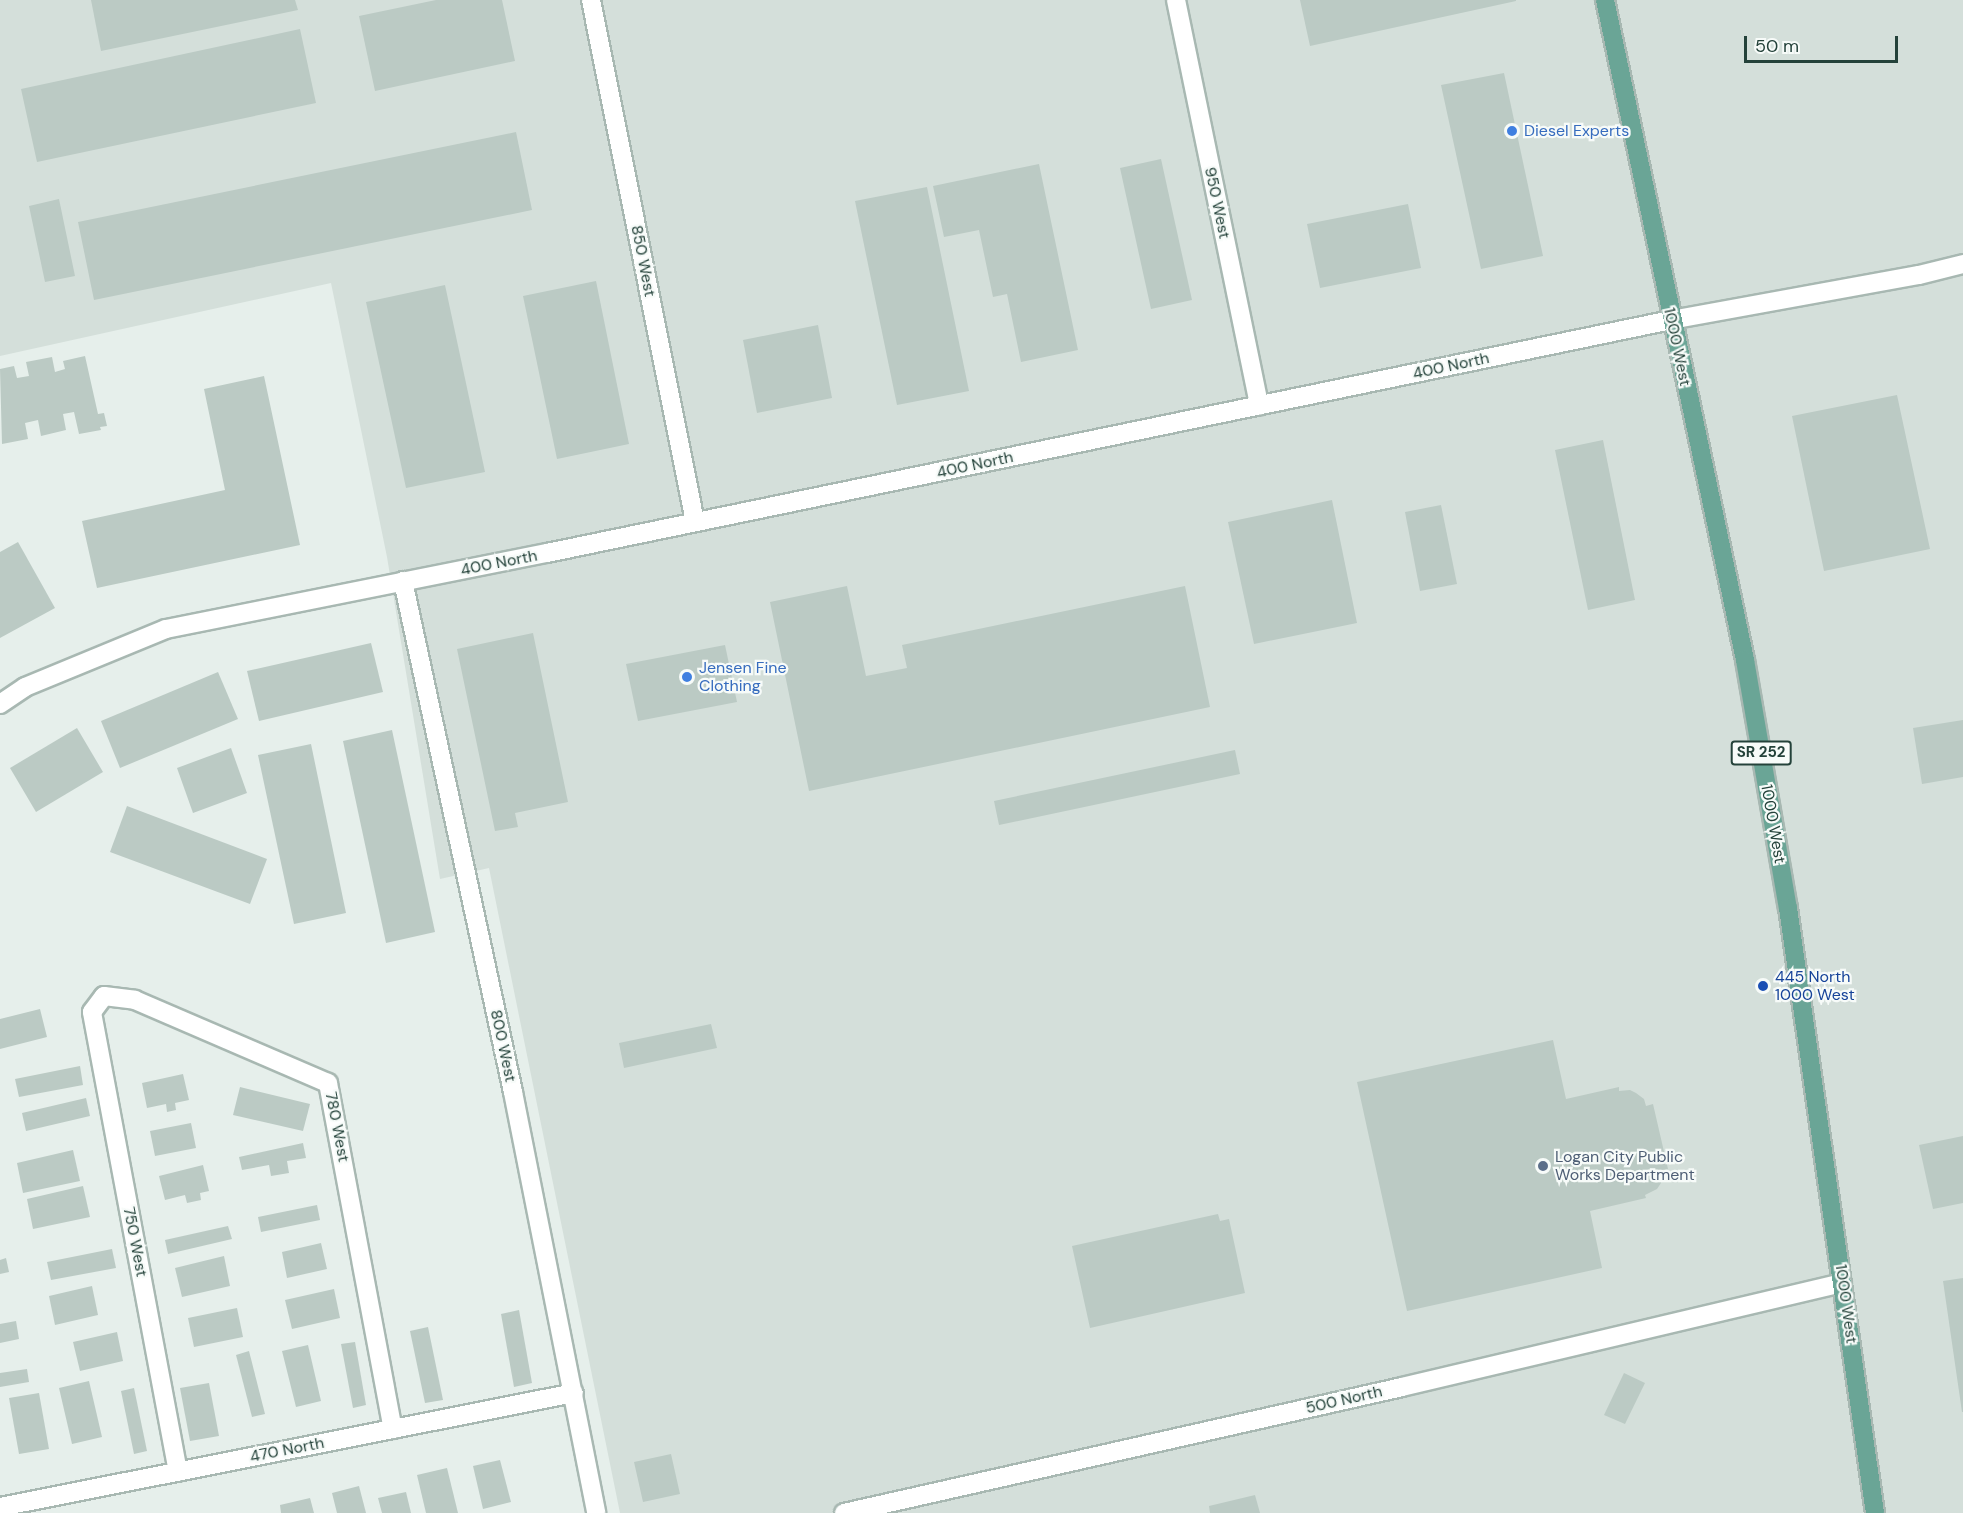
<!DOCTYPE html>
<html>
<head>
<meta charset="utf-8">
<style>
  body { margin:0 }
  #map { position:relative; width:1963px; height:1513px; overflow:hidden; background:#e6efeb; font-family:"DM Sans",sans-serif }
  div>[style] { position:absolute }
  .built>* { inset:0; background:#d4dfda }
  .building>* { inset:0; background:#bbcac4 }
  .roads { filter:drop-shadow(2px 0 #a8b8b2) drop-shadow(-2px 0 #a8b8b2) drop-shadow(0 2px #a8b8b2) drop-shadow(0 -2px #a8b8b2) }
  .minor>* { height:18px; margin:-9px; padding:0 9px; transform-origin:9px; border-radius:9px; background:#fff }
  .major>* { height:18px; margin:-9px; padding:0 9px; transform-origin:9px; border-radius:9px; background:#6aa596 }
  .dots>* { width:16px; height:16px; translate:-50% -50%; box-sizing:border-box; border:3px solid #f7fbf9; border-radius:50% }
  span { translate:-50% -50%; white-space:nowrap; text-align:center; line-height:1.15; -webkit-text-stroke:4.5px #f7fbf9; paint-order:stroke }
  .shield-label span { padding:2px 4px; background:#f7fbf9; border:2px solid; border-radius:4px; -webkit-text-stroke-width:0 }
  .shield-label { font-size:15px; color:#24423a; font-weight:700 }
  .shop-label { font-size:16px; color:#366cbe }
  .left { translate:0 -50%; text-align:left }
  .street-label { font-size:16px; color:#24423a }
  .transit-label { font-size:16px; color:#164399 }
  .service-label { font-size:16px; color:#4e5e75 }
  .scale { position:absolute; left:1744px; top:36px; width:154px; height:27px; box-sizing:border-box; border:3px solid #24423a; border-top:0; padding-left:8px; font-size:18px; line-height:21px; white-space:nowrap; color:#24423a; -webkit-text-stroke:4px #f7fbf9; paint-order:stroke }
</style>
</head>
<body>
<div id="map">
  <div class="built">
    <div style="clip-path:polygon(0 0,1963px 0,1963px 1513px,620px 1513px,489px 868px,440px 879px,387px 557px,331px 283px,0 356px)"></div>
  </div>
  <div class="building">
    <div style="clip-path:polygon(91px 0,295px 0,298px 10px,101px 51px)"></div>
    <div style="clip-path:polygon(436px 0,502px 0,515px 61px,375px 91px,359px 16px)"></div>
    <div style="clip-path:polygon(1300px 0,1516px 0,1516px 1px,1310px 46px)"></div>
    <div style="clip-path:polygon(300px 29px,316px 103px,37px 162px,21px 89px)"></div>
    <div style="clip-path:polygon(1504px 73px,1543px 256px,1481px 269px,1441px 85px)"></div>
    <div style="clip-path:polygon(516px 132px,532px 210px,94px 300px,78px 222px)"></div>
    <div style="clip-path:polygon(1161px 159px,1192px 300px,1151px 309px,1120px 168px)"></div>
    <div style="clip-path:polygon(1039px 164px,1078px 350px,1021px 362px,1007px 294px,993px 297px,979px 230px,944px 237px,933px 186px)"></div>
    <div style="clip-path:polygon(927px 187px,969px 391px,897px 405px,855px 201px)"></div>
    <div style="clip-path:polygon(59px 199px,75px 276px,45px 282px,29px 206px)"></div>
    <div style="clip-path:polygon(1408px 204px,1421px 268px,1320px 288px,1307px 224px)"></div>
    <div style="clip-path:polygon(596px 281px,629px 444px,557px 459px,523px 296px)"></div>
    <div style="clip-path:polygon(445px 285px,485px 472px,406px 488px,366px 302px)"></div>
    <div style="clip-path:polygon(818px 325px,832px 398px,757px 413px,743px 340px)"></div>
    <div style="clip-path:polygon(85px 356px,98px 414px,104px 413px,107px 426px,100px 427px,101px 430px,79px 434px,74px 412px,63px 414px,66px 430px,41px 436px,38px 420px,25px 423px,28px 439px,2px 444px,0 369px,14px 366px,17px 378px,29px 376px,26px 362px,52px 357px,55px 372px,65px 369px,63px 361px)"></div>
    <div style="clip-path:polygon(264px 376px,300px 545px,97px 588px,82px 521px,225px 490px,204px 389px)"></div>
    <div style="clip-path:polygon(1897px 395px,1930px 549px,1824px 571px,1792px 416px)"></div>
    <div style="clip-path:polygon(1603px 440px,1635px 600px,1588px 610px,1555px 450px)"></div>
    <div style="clip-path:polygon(1332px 500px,1357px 623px,1254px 644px,1228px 522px)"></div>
    <div style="clip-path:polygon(1441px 505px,1457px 584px,1420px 591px,1405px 512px)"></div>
    <div style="clip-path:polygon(18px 542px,55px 608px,0 638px,0 552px)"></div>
    <div style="clip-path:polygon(847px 586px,866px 676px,907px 668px,902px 645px,1185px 586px,1210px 707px,809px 791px,770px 602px)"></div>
    <div style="clip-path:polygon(533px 633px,568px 802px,515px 813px,518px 827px,495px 831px,457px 649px)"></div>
    <div style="clip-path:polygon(371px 643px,383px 692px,259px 721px,247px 671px)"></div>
    <div style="clip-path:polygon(725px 645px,737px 702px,638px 721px,626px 664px)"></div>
    <div style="clip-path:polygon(218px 672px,238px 719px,120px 768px,101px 721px)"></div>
    <div style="clip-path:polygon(1963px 720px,1963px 777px,1922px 784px,1913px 728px)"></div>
    <div style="clip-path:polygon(77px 728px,103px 772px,36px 812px,10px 768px)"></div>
    <div style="clip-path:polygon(392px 730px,435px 932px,386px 943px,343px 741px)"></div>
    <div style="clip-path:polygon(311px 744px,346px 913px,294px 924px,258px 755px)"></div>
    <div style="clip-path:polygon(231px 748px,247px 793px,193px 813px,177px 768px)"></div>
    <div style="clip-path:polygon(1235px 750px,1240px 774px,999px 825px,994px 801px)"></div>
    <div style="clip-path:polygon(127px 806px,267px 859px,250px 904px,110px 852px)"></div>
    <div style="clip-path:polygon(40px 1009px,47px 1037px,0 1049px,0 1019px)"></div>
    <div style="clip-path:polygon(711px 1024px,717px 1048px,624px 1068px,619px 1043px)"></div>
    <div style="clip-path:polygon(1553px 1040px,1566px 1099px,1619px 1087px,1619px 1091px,1630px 1090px,1636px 1093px,1644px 1099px,1646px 1106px,1653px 1104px,1668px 1169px,1661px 1170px,1661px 1183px,1657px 1189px,1645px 1195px,1646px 1198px,1590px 1211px,1602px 1268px,1407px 1311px,1357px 1082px)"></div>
    <div style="clip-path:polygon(80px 1066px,83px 1085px,19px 1097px,15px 1079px)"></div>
    <div style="clip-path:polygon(183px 1074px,189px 1100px,175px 1103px,176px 1110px,167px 1112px,166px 1104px,147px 1108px,142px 1083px)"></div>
    <div style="clip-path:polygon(240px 1087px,310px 1104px,303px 1131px,233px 1115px)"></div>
    <div style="clip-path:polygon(86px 1098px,90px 1116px,26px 1131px,22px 1113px)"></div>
    <div style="clip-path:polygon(191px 1123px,196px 1148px,155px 1156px,150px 1131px)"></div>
    <div style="clip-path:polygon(1963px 1136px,1963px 1203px,1933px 1209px,1919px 1145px)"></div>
    <div style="clip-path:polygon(303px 1143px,306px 1158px,287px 1161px,289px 1173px,271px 1176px,269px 1165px,242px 1170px,239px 1157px)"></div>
    <div style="clip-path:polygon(73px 1150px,80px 1181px,23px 1193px,17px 1163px)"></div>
    <div style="clip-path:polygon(203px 1165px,209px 1191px,200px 1193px,201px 1200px,187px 1203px,185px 1195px,165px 1200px,159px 1176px)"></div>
    <div style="clip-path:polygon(83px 1186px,90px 1217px,33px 1229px,27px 1199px)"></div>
    <div style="clip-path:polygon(317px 1205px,320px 1220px,261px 1232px,258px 1217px)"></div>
    <div style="clip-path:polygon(1218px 1214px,1220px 1221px,1229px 1219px,1245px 1293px,1090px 1328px,1072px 1246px)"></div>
    <div style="clip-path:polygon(228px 1226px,232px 1239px,168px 1254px,165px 1240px)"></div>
    <div style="clip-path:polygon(321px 1243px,327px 1269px,287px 1278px,282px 1252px)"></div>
    <div style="clip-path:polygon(112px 1249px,116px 1268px,51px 1280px,47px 1262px)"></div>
    <div style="clip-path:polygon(224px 1256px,230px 1286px,182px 1297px,175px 1268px)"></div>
    <div style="clip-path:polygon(6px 1258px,9px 1272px,0 1274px,0 1260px)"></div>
    <div style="clip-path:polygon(1963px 1278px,1963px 1412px,1962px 1412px,1943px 1281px)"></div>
    <div style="clip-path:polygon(92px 1286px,98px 1315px,55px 1325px,49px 1296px)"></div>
    <div style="clip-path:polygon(334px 1289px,340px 1318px,292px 1329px,285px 1300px)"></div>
    <div style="clip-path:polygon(237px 1308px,243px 1337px,194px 1347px,188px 1318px)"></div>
    <div style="clip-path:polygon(519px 1310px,532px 1383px,514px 1387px,501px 1314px)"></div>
    <div style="clip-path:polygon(16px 1321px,19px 1339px,0 1343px,0 1324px)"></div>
    <div style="clip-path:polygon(428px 1327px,443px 1400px,425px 1403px,410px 1331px)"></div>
    <div style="clip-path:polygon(117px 1332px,123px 1361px,80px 1371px,73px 1342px)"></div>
    <div style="clip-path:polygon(355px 1342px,366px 1405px,353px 1408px,341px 1344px)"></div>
    <div style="clip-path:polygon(308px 1345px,321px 1401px,296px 1407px,282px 1351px)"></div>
    <div style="clip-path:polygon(249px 1351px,265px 1414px,252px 1417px,236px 1355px)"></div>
    <div style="clip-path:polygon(27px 1369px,29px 1382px,0 1387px,0 1373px)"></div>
    <div style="clip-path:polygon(1624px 1373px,1645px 1383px,1625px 1424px,1604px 1415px)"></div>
    <div style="clip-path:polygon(89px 1381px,102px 1437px,72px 1444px,59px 1388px)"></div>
    <div style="clip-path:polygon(209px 1383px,219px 1436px,190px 1441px,180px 1388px)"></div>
    <div style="clip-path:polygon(134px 1388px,147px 1451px,134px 1454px,121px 1391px)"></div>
    <div style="clip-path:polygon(39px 1393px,49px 1449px,19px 1454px,9px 1398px)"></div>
    <div style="clip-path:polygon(671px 1454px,680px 1494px,643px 1502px,634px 1462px)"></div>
    <div style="clip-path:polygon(500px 1460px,511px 1502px,483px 1509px,473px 1466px)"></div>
    <div style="clip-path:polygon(447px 1468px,458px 1513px,426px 1513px,417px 1475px)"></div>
    <div style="clip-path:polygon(359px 1486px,366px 1513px,337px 1513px,332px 1493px)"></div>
    <div style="clip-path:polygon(406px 1492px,411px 1513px,382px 1513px,378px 1498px)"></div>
    <div style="clip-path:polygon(1255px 1495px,1260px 1513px,1210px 1513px,1209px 1506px)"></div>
    <div style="clip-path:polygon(310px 1498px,314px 1513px,281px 1513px,280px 1505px)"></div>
  </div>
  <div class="roads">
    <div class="minor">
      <div style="left:591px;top:0;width:532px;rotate:78.73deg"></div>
      <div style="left:1176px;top:0;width:414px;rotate:78.4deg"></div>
      <div style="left:403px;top:581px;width:523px;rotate:77.85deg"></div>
      <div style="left:513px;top:1092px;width:429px;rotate:78.8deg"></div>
      <div style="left:0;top:704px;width:30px;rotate:-34deg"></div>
      <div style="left:25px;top:687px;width:152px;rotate:-22.4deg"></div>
      <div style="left:166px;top:629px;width:389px;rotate:-11.3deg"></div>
      <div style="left:547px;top:553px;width:1148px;rotate:-11.71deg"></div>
      <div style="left:1671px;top:320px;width:252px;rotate:-10.3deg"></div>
      <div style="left:1919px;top:275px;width:45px;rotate:-14deg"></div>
      <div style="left:178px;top:1472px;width:468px;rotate:-100.6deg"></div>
      <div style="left:92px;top:1012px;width:20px;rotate:-53deg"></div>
      <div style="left:104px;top:996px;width:31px;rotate:7deg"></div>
      <div style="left:135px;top:1000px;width:210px;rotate:23.3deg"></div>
      <div style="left:328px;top:1083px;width:352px;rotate:79.4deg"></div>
      <div style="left:0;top:1507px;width:585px;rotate:-11.23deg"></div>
      <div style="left:844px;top:1513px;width:572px;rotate:-12.72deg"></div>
      <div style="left:1402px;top:1387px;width:452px;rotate:-13.3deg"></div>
    </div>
    <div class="major">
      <div style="left:1605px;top:0;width:675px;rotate:78.02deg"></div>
      <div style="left:1745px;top:660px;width:252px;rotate:80.2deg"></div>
      <div style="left:1788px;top:908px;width:611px;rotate:81.82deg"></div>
    </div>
  </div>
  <div class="dots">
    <div style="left:1512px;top:131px;background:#3f7fe0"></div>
    <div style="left:687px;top:677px;background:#3f7fe0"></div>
    <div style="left:1763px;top:986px;background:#1a4fb4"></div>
    <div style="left:1543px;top:1166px;background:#5c6f8a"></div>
  </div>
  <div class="shield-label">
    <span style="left:1761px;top:753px">SR 252</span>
  </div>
  <div class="shop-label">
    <span class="left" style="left:1524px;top:131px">Diesel Experts</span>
    <span class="left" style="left:699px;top:677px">Jensen Fine<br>Clothing</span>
  </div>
  <div class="street-label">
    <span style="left:1217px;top:203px;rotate:78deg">950 West</span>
    <span style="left:643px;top:261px;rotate:79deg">850 West</span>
    <span style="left:1677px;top:347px;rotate:78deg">1000 West</span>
    <span style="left:1451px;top:366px;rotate:-12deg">400 North</span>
    <span style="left:975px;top:465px;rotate:-12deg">400 North</span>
    <span style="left:499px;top:563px;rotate:-11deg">400 North</span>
    <span style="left:1773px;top:824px;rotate:80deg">1000 West</span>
    <span style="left:503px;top:1046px;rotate:78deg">800 West</span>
    <span style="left:337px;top:1127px;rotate:79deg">780 West</span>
    <span style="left:135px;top:1242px;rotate:79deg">750 West</span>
    <span style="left:1846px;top:1304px;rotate:82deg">1000 West</span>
    <span style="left:1344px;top:1400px;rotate:-13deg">500 North</span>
    <span style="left:287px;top:1450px;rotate:-11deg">470 North</span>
  </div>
  <div class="transit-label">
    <span class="left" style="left:1775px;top:986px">445 North<br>1000 West</span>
  </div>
  <div class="service-label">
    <span class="left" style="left:1555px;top:1166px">Logan City Public<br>Works Department</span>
  </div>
  <div class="scale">50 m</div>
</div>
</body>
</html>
